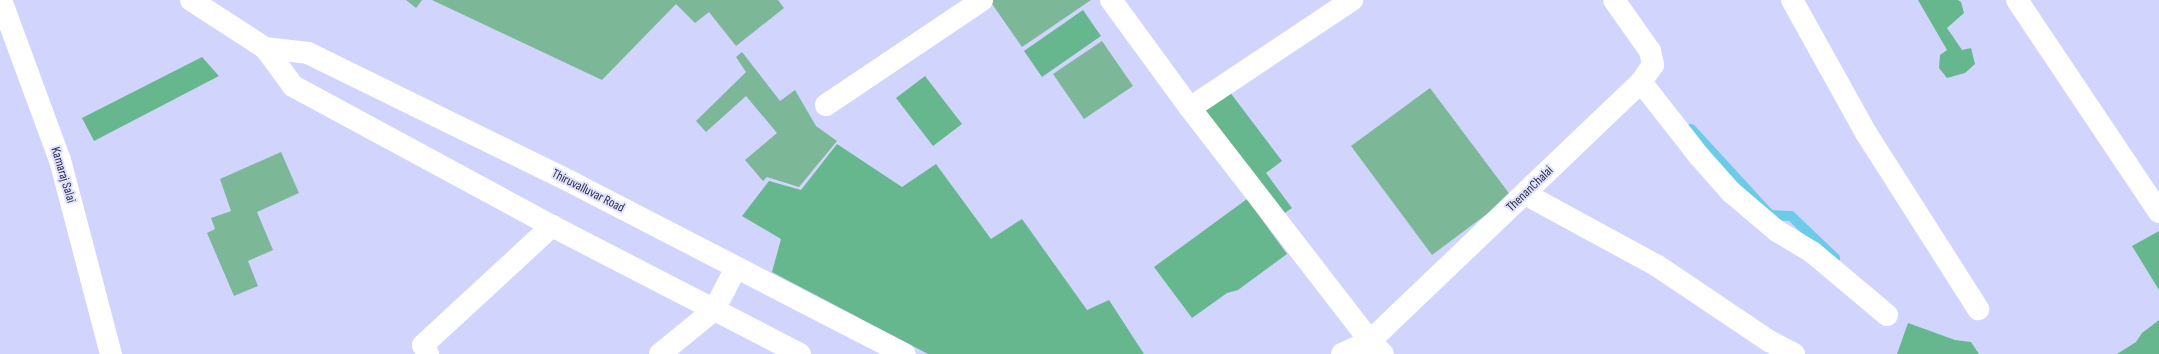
<!DOCTYPE html>
<html>
<head>
<meta charset="utf-8">
<style>
  body { margin:0 }
  #map { position:relative; width:2159px; height:354px; overflow:hidden; background:#d1d5fd; font-family:"Sofia Sans Condensed",sans-serif }
  div>[style] { position:absolute }
  .green>* { inset:0; background:#7cb798 }
  .forest>* { inset:0; background:#67b78e }
  .stream>* { height:10px; margin:-5px; padding:0 5px; transform-origin:5px; border-radius:5px; background:#6bcbe9 }
  .minor>* { height:22px; margin:-11px; padding:0 11px; transform-origin:11px; border-radius:11px; background:#fff }
  .tertiary>* { height:22px; margin:-11px; padding:0 11px; transform-origin:11px; border-radius:11px; background:#fff }
  .secondary>* { height:22px; margin:-11px; padding:0 11px; transform-origin:11px; border-radius:11px; background:#fff }
  span { translate:-50% -50%; white-space:nowrap; text-align:center; line-height:1.15; -webkit-text-stroke:4px #e0e3fe; paint-order:stroke }
  .street-label { font-size:13px; color:#2d2f48 }
</style>
</head>
<body>
<div id="map">
  <div class="green">
    <div style="clip-path:polygon(406px 0,422px 0,416px 8px)"></div>
    <div style="clip-path:polygon(432px 0,778px 0,784px 8px,736px 46px,709px 12px,695px 23px,676px 4px,602px 80px)"></div>
    <div style="clip-path:polygon(992px 0,1091px 0,1022px 47px,990px 1px)"></div>
    <div style="clip-path:polygon(1102px 41px,1133px 86px,1084px 119px,1053px 74px)"></div>
    <div style="clip-path:polygon(742px 52px,780px 101px,795px 90px,816px 126px,837px 141px,799px 187px,767px 177px,763px 181px,745px 160px,777px 133px,746px 96px,706px 132px,696px 121px,746px 72px,736px 57px)"></div>
    <div style="clip-path:polygon(1430px 88px,1511px 196px,1432px 255px,1351px 146px)"></div>
    <div style="clip-path:polygon(281px 152px,299px 193px,257px 212px,273px 250px,248px 261px,258px 286px,234px 296px,207px 233px,215px 229px,211px 218px,231px 211px,220px 179px)"></div>
  </div>
  <div class="forest">
    <div style="clip-path:polygon(1918px 0,1958px 0,1961px 2px,1964px 13px,1947px 28px,1962px 50px,1971px 48px,1975px 64px,1965px 73px,1947px 78px,1939px 68px,1940px 55px,1947px 50px)"></div>
    <div style="clip-path:polygon(1083px 10px,1101px 36px,1042px 77px,1024px 51px)"></div>
    <div style="clip-path:polygon(202px 57px,219px 76px,94px 141px,82px 118px)"></div>
    <div style="clip-path:polygon(925px 76px,962px 124px,933px 146px,896px 98px)"></div>
    <div style="clip-path:polygon(1229px 91px,1282px 161px,1266px 173px,1292px 208px,1282px 215px,1203px 110px)"></div>
    <div style="clip-path:polygon(837px 144px,902px 187px,936px 164px,991px 239px,1022px 219px,1087px 310px,1109px 300px,1144px 354px,928px 354px,772px 272px,781px 239px,742px 216px,769px 181px,801px 190px)"></div>
    <div style="clip-path:polygon(1247px 199px,1287px 254px,1238px 290px,1227px 293px,1192px 318px,1154px 267px)"></div>
    <div style="clip-path:polygon(2159px 231px,2159px 290px,2132px 246px)"></div>
    <div style="clip-path:polygon(2159px 320px,2159px 354px,2117px 354px,2136px 342px,2142px 333px)"></div>
    <div style="clip-path:polygon(1908px 323px,1955px 340px,1971px 342px,1979px 354px,1897px 354px)"></div>
  </div>
  <div class="stream">
    <div style="left:1691px;top:129px;width:117px;rotate:47.4deg"></div>
    <div style="left:1770px;top:215px;width:21px;rotate:3deg"></div>
    <div style="left:1791px;top:216px;width:61px;rotate:43.7deg"></div>
  </div>
  <div class="minor">
    <div style="left:1111px;top:0;width:134px;rotate:53.8deg"></div>
    <div style="left:1190px;top:108px;width:294px;rotate:52.3deg"></div>
    <div style="left:1370px;top:341px;width:18px;rotate:45deg"></div>
    <div style="left:1792px;top:0;width:152px;rotate:60.9deg"></div>
    <div style="left:1866px;top:133px;width:209px;rotate:57.5deg"></div>
    <div style="left:2017px;top:0;width:255px;rotate:56.2deg"></div>
    <div style="left:1641px;top:82px;width:94px;rotate:51.9deg"></div>
    <div style="left:1699px;top:156px;width:48px;rotate:48.4deg"></div>
    <div style="left:1731px;top:192px;width:60px;rotate:40.3deg"></div>
    <div style="left:1777px;top:231px;width:41px;rotate:31deg"></div>
    <div style="left:1812px;top:252px;width:98px;rotate:40deg"></div>
    <div style="left:826px;top:105px;width:188px;rotate:-33.9deg"></div>
    <div style="left:1190px;top:108px;width:195px;rotate:-33.7deg"></div>
    <div style="left:1525px;top:194px;width:149px;rotate:28.5deg"></div>
    <div style="left:1656px;top:265px;width:136px;rotate:33.9deg"></div>
    <div style="left:1769px;top:341px;width:28px;rotate:27deg"></div>
    <div style="left:428px;top:354px;width:10px;rotate:-119deg"></div>
    <div style="left:423px;top:345px;width:176px;rotate:-42.7deg"></div>
    <div style="left:660px;top:354px;width:70px;rotate:-39.2deg"></div>
    <div style="left:714px;top:310px;width:47px;rotate:-62.4deg"></div>
  </div>
  <div class="tertiary">
    <div style="left:1342px;top:354px;width:31px;rotate:-25deg"></div>
    <div style="left:1370px;top:341px;width:375px;rotate:-43.7deg"></div>
    <div style="left:1641px;top:82px;width:21px;rotate:-55deg"></div>
    <div style="left:1653px;top:65px;width:14px;rotate:-102deg"></div>
    <div style="left:1650px;top:51px;width:62px;rotate:-125.2deg"></div>
  </div>
  <div class="secondary">
    <div style="left:1px;top:0;width:171px;rotate:69.8deg"></div>
    <div style="left:60px;top:160px;width:201px;rotate:75.3deg"></div>
    <div style="left:191px;top:0;width:88px;rotate:33deg"></div>
    <div style="left:265px;top:48px;width:47px;rotate:53.6deg"></div>
    <div style="left:293px;top:86px;width:294px;rotate:28.4deg"></div>
    <div style="left:552px;top:226px;width:279px;rotate:27.3deg"></div>
    <div style="left:265px;top:48px;width:43px;rotate:6.6deg"></div>
    <div style="left:308px;top:53px;width:297px;rotate:26.1deg"></div>
    <div style="left:575px;top:184px;width:371px;rotate:27.3deg"></div>
  </div>
  <div class="street-label">
    <span style="left:63px;top:175px;rotate:73deg">Kamaraj Salai</span>
    <span style="left:1530px;top:189px;rotate:-44deg">ThenanChalai</span>
    <span style="left:588px;top:191px;rotate:27deg">Thiruvalluvar Road</span>
  </div>
</div>
</body>
</html>
